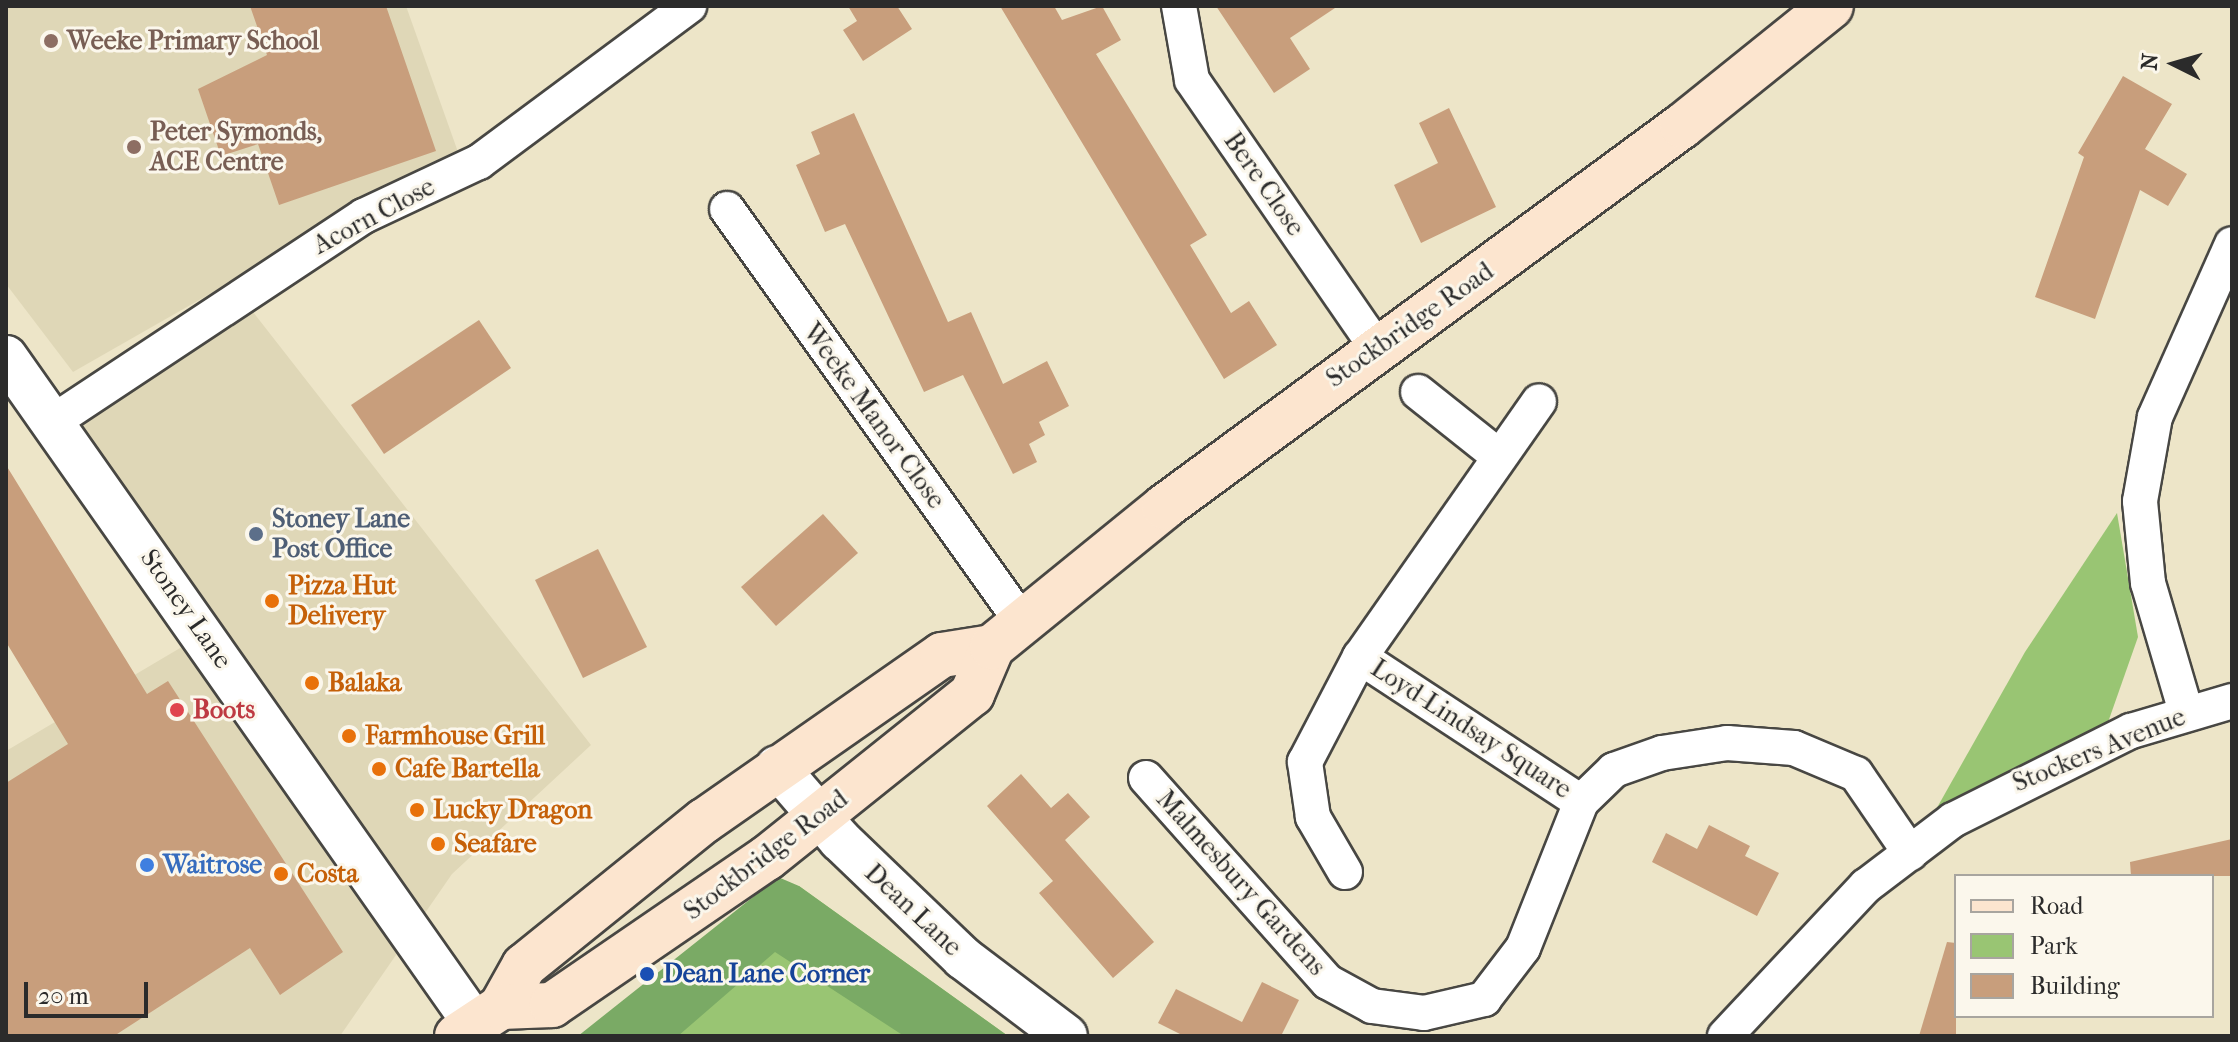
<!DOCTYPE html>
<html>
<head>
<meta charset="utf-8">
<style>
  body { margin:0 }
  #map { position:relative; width:2238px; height:1042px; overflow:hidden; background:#ede5c8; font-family:"IM FELL French Canon",serif }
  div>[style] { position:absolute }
  .built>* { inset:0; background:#dfd7b7 }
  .green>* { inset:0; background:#99c573 }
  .forest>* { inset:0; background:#7aaa65 }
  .building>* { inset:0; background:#c89e7c }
  .roads { filter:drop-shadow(2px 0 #484743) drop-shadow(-2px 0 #484743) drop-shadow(0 2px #484743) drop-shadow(0 -2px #484743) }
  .minor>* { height:34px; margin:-17px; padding:0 17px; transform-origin:17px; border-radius:17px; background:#fff }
  .tertiary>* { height:42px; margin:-21px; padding:0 21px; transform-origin:21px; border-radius:21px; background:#fff }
  .secondary>* { height:44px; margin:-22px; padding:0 22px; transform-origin:22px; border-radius:22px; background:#fce5cf }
  .dots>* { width:22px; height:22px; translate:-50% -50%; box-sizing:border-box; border:4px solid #fbf7ec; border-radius:50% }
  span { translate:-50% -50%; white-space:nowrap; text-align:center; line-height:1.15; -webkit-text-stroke:6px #fbf7ec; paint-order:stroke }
  .education-label { font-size:26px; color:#785e54; font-weight:700 }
  .left { translate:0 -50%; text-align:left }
  .street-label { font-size:26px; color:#2b2b2b }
  .service-label { font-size:26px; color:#4e5e75; font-weight:700 }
  .food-label { font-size:26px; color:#c56008; font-weight:700 }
  .health-label { font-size:26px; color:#be3a42; font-weight:700 }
  .shop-label { font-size:26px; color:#366cbe; font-weight:700 }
  .transit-label { font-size:26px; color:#164399; font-weight:700 }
  .frame { position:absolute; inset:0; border:8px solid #2b2b2b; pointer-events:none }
  .legend { position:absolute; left:1954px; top:874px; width:260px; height:144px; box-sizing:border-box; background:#fbf7ec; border:2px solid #a8a59f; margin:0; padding:10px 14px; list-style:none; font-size:24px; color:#2b2b2b }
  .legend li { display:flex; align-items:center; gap:16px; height:40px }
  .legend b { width:40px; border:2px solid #a8a59f }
  .north { position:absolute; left:2134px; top:24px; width:80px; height:80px; -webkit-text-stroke:6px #fbf7ec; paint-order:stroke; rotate:275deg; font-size:22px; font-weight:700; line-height:32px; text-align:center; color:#2b2b2b }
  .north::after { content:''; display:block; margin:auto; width:28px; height:36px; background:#2b2b2b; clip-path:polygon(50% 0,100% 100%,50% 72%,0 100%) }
  .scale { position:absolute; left:24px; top:982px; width:124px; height:36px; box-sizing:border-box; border:4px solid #2b2b2b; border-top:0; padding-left:10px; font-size:24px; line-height:28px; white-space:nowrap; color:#2b2b2b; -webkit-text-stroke:6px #fbf7ec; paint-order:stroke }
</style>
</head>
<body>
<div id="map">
  <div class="built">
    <div style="clip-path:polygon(6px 6px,406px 6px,458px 152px,73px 372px,6px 284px)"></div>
    <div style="clip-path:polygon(250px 308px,591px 745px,452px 874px,340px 1036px,6px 1036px,6px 751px,197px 638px,69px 433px)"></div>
  </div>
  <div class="green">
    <div style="clip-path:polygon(2117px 513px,2138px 637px,2106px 728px,1934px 813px,2025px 652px)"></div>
    <div style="clip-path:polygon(799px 886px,1008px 1036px,617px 1036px)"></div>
  </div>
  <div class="forest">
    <div style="clip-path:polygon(778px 877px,799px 886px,1008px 1036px,904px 1036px,775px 952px,678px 1036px,578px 1036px)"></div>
  </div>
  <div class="building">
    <div style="clip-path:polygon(250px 6px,386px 6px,436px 151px,279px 205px,258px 144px,221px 156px,198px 89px,267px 55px)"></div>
    <div style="clip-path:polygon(848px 6px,897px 6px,912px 29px,863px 61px,843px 30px,857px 21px)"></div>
    <div style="clip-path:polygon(1000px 6px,1054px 6px,1062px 20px,1102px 6px,1121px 40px,1096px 54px,1207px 235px,1190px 245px,1231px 313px,1249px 301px,1277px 345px,1224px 379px)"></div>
    <div style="clip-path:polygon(1216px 6px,1338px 6px,1290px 38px,1310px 69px,1274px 93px)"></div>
    <div style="clip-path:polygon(2123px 76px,2172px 104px,2145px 149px,2187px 174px,2168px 206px,2140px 190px,2095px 319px,2035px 297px,2084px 157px,2078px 153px)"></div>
    <div style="clip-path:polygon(1449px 108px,1496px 207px,1421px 243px,1394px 185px,1438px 163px,1419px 123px)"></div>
    <div style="clip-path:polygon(854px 113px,948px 322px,971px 312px,1003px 384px,1047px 361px,1069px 406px,1039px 422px,1045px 435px,1029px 444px,1037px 462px,1013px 474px,963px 375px,924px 392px,845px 224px,825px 232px,796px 165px,820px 154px,811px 132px)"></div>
    <div style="clip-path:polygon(479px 320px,511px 368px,384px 454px,351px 405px)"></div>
    <div style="clip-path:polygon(6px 465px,147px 694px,168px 681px,343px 952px,280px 995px,250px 948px,114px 1036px,6px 1036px,6px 783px,68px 744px,6px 642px)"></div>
    <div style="clip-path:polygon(823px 514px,858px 553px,776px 626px,741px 587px)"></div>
    <div style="clip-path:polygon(598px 549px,647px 647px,583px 678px,535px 580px)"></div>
    <div style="clip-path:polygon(1021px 774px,1051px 808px,1068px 793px,1090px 817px,1065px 840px,1154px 942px,1113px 978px,1039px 893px,1053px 881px,987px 806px)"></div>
    <div style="clip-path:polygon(1709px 825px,1750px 846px,1745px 856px,1779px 873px,1757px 916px,1652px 862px,1666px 833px,1697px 849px)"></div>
    <div style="clip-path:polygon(2232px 839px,2232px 876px,2131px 876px,2130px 862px)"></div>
    <div style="clip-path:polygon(1947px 942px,1956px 943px,1956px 1036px,1919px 1036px)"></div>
    <div style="clip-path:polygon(1262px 982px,1299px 1000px,1281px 1036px,1184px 1036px,1158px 1023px,1176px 989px,1242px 1022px)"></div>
  </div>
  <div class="roads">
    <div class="minor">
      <div style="left:1179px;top:6px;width:75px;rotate:80deg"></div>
      <div style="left:1192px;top:80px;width:329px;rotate:55.4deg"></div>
      <div style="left:727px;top:209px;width:508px;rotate:54.46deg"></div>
      <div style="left:1418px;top:392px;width:100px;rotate:38.5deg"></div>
      <div style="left:54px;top:421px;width:372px;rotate:-33.5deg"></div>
      <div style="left:364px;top:216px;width:127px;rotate:-25.2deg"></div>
      <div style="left:479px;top:162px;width:262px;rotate:-36.6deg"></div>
      <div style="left:1360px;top:657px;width:264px;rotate:33.3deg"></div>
      <div style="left:2186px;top:712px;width:134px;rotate:-106.4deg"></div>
      <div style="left:2148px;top:583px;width:82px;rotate:-95.6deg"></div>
      <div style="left:2140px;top:501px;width:85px;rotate:-79.9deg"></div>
      <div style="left:2155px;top:417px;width:189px;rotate:-66deg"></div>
      <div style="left:1146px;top:778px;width:273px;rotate:48.3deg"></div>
      <div style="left:1328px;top:982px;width:50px;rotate:28.6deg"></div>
      <div style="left:1372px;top:1006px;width:52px;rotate:7.7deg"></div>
      <div style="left:1424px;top:1013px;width:62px;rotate:-13.1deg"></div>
      <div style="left:1484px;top:999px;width:64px;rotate:-52.6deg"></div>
      <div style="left:1523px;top:948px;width:157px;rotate:-68.3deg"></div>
      <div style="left:1581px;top:802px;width:46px;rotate:-44.1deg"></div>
      <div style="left:1614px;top:770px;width:51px;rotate:-19.5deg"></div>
      <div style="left:1662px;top:753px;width:66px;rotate:-8.7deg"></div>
      <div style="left:1727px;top:743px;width:67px;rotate:4.3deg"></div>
      <div style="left:1794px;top:748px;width:67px;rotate:22.8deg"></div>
      <div style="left:1856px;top:774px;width:96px;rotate:55.6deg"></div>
      <div style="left:1345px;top:872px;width:64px;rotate:-120.2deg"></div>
      <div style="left:1313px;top:817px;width:56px;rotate:-98.3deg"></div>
      <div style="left:1305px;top:762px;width:119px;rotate:-62.4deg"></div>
      <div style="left:1360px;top:657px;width:312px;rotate:-55deg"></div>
      <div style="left:1725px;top:1036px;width:206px;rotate:-46.8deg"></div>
      <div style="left:1866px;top:886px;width:109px;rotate:-37.2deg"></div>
      <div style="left:1953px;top:820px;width:199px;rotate:-26.6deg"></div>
      <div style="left:2131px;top:731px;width:105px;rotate:-16.5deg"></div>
    </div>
    <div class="tertiary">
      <div style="left:6px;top:357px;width:810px;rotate:54.9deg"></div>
      <div style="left:777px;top:767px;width:96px;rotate:49.2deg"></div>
      <div style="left:840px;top:840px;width:170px;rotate:43.8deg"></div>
      <div style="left:963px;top:958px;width:129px;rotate:37.1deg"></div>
    </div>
    <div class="secondary">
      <div style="left:501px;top:1007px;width:47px;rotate:-60.7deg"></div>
      <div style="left:524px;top:966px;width:231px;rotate:-38.9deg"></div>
      <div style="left:704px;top:821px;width:290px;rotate:-34.9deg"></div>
      <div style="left:942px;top:655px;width:51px;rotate:-9.1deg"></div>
      <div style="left:457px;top:1036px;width:53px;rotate:-33.4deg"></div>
      <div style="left:501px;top:1007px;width:51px;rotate:-2.2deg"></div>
      <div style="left:552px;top:1005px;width:260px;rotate:-34.4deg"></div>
      <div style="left:767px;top:858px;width:263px;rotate:-38.7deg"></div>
      <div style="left:972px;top:694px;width:51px;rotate:-66.9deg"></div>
      <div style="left:992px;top:647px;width:222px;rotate:-39.1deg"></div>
      <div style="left:1164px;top:507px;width:643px;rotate:-36.34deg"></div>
      <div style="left:1682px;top:126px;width:191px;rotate:-38.8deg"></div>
    </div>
  </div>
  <div class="dots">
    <div style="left:51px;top:41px;background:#8d6e63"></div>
    <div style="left:134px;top:147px;background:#8d6e63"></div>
    <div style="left:256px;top:534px;background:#5c6f8a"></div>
    <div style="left:272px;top:601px;background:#e8710a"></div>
    <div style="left:312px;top:683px;background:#e8710a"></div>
    <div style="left:177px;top:710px;background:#e0444e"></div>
    <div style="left:349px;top:736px;background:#e8710a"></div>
    <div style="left:379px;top:769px;background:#e8710a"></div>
    <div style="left:417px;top:810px;background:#e8710a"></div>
    <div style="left:438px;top:844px;background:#e8710a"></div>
    <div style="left:147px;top:865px;background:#3f7fe0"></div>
    <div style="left:281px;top:874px;background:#e8710a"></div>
    <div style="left:647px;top:974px;background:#1a4fb4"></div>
  </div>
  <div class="education-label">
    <span class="left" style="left:67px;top:41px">Weeke Primary School</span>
    <span class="left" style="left:150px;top:147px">Peter Symonds,<br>ACE Centre</span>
  </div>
  <div class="street-label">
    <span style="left:1264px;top:184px;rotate:55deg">Bere Close</span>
    <span style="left:374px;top:216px;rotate:-28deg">Acorn Close</span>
    <span style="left:1410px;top:325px;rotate:-35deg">Stockbridge Road</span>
    <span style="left:874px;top:416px;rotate:54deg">Weeke Manor Close</span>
    <span style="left:186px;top:609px;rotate:55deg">Stoney Lane</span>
    <span style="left:1471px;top:729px;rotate:33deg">Loyd-Lindsay Square</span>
    <span style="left:2099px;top:750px;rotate:-22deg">Stockers Avenue</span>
    <span style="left:766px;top:855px;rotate:-37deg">Stockbridge Road</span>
    <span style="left:1241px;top:883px;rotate:48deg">Malmesbury Gardens</span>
    <span style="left:913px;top:910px;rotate:43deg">Dean Lane</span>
  </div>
  <div class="service-label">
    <span class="left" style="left:272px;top:534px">Stoney Lane<br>Post Office</span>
  </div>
  <div class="food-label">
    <span class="left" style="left:288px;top:601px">Pizza Hut<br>Delivery</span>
    <span class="left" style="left:328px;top:683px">Balaka</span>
    <span class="left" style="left:365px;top:736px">Farmhouse Grill</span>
    <span class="left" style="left:395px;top:769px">Cafe Bartella</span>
    <span class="left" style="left:433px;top:810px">Lucky Dragon</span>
    <span class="left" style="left:454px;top:844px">Seafare</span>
    <span class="left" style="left:297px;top:874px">Costa</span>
  </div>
  <div class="health-label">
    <span class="left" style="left:193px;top:710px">Boots</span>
  </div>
  <div class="shop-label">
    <span class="left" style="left:163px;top:865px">Waitrose</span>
  </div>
  <div class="transit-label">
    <span class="left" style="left:663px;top:974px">Dean Lane Corner</span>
  </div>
  <div class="frame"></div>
  <ul class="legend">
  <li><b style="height:10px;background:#fce5cf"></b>Road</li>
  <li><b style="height:22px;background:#99c573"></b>Park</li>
  <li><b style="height:22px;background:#c89e7c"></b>Building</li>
  </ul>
  <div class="north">N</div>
  <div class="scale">20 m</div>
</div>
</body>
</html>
